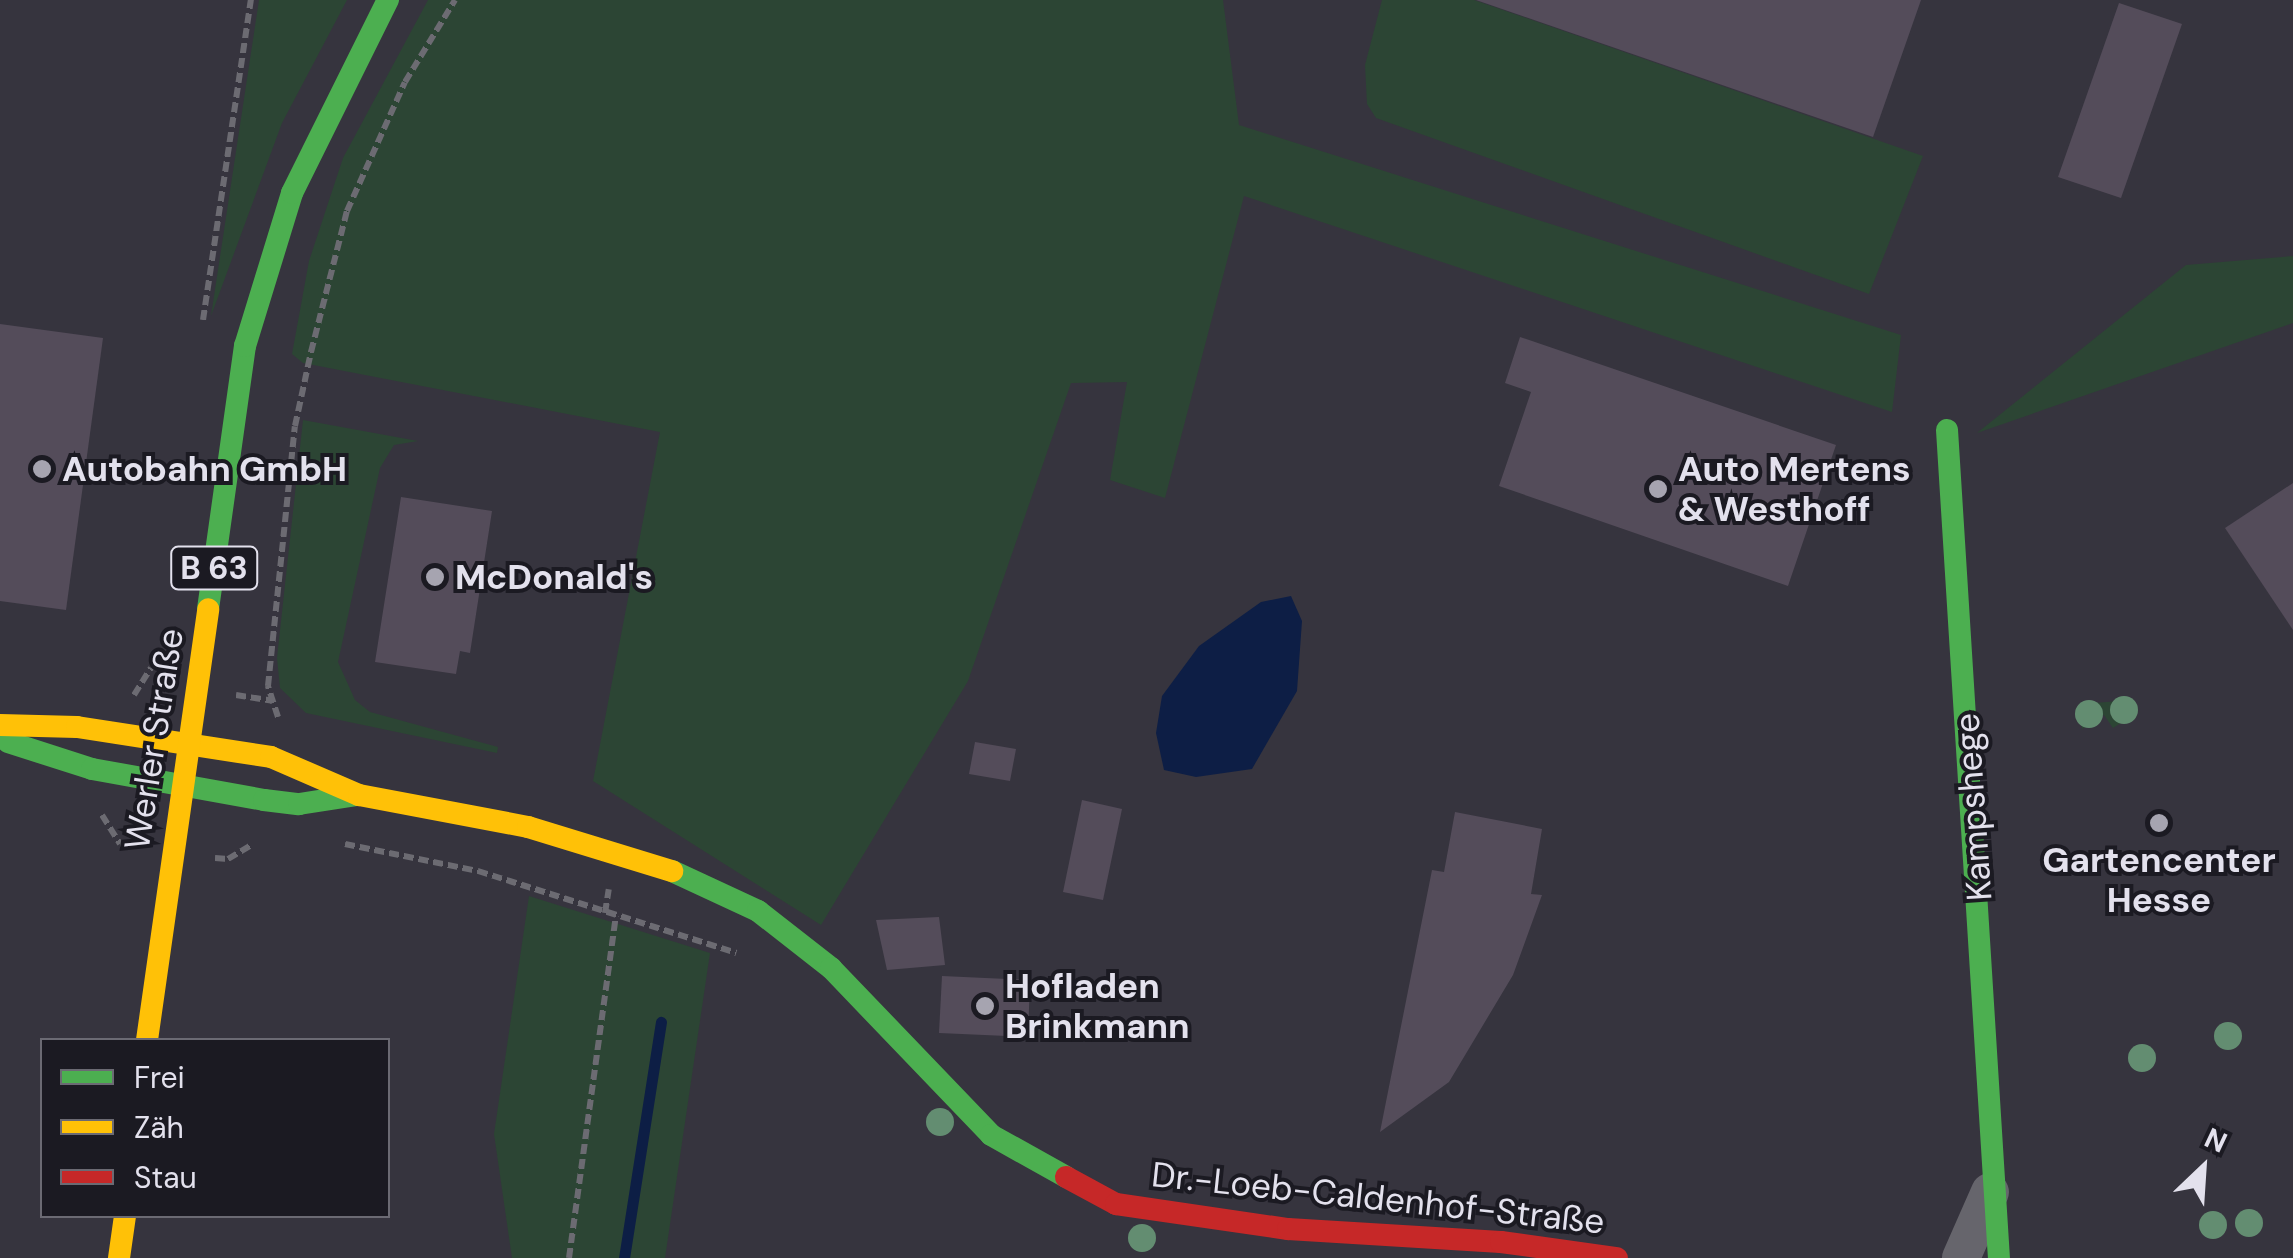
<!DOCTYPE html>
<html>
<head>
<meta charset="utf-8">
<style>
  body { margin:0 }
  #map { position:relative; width:2293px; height:1258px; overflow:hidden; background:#36343e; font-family:"DM Sans",sans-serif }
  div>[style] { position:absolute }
  .green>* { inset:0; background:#2c4534 }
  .water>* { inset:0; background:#0d1e45 }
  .stream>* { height:11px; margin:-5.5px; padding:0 5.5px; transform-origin:5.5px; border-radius:5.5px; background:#0d1e45 }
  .building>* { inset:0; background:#544c5a }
  .path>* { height:6px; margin-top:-3px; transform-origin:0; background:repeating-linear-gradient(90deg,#6c6b72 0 10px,transparent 0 15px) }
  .street>* { height:38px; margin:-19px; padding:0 19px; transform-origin:19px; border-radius:19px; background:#66656c }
  .fast>* { height:22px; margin:-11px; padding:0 11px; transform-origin:11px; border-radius:11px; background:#4caf50 }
  .slow>* { height:22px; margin:-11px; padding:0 11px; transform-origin:11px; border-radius:11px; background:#ffc107 }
  .jam>* { height:22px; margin:-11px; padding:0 11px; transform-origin:11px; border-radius:11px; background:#c62828 }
  .trees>* { width:28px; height:28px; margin:-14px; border-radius:50%; background:#638d71 }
  .dots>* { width:28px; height:28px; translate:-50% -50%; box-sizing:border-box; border:5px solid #1b1a22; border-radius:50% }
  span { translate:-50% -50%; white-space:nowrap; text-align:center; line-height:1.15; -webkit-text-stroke:8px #1b1a22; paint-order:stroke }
  .shield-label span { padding:2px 8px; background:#1b1a22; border:2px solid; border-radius:8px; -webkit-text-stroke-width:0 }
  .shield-label { font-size:32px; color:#e3e1ed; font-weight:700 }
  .poi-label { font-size:35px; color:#e3e1ed; font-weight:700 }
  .left { translate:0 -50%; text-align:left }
  .street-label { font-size:35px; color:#e3e1ed }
  .legend { position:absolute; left:40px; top:1038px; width:350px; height:180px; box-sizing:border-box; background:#1b1a22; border:2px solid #6b6a73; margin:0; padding:12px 18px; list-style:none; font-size:30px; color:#e3e1ed }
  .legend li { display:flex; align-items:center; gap:20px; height:50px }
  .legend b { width:50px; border:2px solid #6b6a73 }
  .north { position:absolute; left:2153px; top:1118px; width:100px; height:100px; -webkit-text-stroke:8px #1b1a22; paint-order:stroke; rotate:25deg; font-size:28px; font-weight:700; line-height:40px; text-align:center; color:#e3e1ed }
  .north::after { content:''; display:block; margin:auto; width:35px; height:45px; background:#e3e1ed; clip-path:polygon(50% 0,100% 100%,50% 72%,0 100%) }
</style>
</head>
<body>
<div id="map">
  <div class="green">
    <div style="clip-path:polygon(259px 0,347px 0,282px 123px,211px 316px)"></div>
    <div style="clip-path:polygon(428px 0,1223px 0,1239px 125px,1901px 335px,1892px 412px,1244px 196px,1165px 498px,1110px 480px,1127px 382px,1071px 383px,968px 681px,821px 925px,593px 781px,660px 432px,303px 363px,292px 354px,309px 261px,343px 158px)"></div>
    <div style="clip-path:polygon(1382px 0,1474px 0,1923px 156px,1869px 294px,1376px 118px,1367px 104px,1365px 65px)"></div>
    <div style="clip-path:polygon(2293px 256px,2293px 323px,1977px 433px,2186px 265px)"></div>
    <div style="clip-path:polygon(303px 420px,418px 441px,394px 445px,380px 468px,338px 662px,355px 700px,370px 712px,498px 747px,497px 753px,306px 713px,280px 688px,277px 658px)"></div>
    <div style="clip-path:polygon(2133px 700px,2138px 712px,2113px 728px,2104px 715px,2082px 729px,2080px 704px)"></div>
    <div style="clip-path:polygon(529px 896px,710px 953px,665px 1258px,512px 1258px,494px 1134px)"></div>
  </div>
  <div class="water">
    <div style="clip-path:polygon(1291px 596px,1302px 621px,1297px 691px,1252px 769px,1196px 777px,1164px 770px,1156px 733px,1162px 696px,1199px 646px,1261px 602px)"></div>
  </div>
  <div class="stream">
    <div style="left:624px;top:1258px;width:239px;rotate:-81.1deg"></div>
  </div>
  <div class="building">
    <div style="clip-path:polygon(1476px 0,1921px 0,1873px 137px)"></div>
    <div style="clip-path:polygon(2119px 3px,2182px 24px,2121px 198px,2058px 177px)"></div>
    <div style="clip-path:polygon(0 324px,103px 338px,66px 610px,0 601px)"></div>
    <div style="clip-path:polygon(1520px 337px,1836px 445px,1788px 586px,1499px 486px,1531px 392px,1505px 383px)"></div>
    <div style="clip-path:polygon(2293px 483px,2293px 630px,2225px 528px)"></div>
    <div style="clip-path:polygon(401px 497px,492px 511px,470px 653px,460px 651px,456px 674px,375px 662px)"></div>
    <div style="clip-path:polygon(975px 742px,1016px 749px,1010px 781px,969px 774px)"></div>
    <div style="clip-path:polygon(1082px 800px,1122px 809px,1103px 900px,1063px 892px)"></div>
    <div style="clip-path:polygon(1455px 812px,1542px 829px,1531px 894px,1542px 895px,1513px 975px,1449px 1082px,1380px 1132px,1432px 870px,1444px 872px)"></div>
    <div style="clip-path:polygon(939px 917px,945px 965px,887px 970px,876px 920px)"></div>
    <div style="clip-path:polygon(942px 976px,1030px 980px,1028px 1037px,939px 1033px)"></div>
  </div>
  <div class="path">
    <div style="left:203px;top:320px;width:324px;rotate:-81.5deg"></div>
    <div style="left:134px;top:695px;width:32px;rotate:-58deg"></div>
    <div style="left:236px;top:695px;width:37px;rotate:9deg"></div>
    <div style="left:278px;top:717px;width:33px;rotate:-108deg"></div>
    <div style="left:268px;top:686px;width:261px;rotate:-84.1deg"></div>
    <div style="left:295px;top:426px;width:76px;rotate:-77.8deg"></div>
    <div style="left:311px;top:352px;width:146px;rotate:-75.7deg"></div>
    <div style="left:347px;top:211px;width:141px;rotate:-65.8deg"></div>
    <div style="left:405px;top:82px;width:96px;rotate:-58.6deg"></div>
    <div style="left:102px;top:815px;width:34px;rotate:58deg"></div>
    <div style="left:120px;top:844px;width:13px;rotate:9deg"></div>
    <div style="left:345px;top:844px;width:136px;rotate:11.5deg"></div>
    <div style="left:478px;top:871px;width:271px;rotate:17.6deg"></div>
    <div style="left:215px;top:858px;width:13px;rotate:4deg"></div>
    <div style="left:228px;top:859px;width:29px;rotate:-31deg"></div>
    <div style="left:605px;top:913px;width:24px;rotate:-81deg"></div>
    <div style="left:569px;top:1258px;width:345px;rotate:-82.2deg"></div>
  </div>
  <div class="street">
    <div style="left:1961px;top:1258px;width:72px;rotate:-66.3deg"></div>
  </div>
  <div class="fast">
    <div style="left:1947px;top:430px;width:830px;rotate:86.41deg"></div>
    <div style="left:208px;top:609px;width:266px;rotate:-82deg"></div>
    <div style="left:245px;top:346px;width:160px;rotate:-72.9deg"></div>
    <div style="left:292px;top:193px;width:216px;rotate:-63.6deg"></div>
    <div style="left:8px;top:742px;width:88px;rotate:17.8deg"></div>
    <div style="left:92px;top:769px;width:175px;rotate:10.2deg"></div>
    <div style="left:264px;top:800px;width:35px;rotate:7deg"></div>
    <div style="left:299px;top:804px;width:59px;rotate:-8.8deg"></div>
    <div style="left:672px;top:871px;width:95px;rotate:24.9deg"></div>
    <div style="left:758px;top:911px;width:93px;rotate:38deg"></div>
    <div style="left:831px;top:968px;width:231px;rotate:46.2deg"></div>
    <div style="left:991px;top:1135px;width:86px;rotate:29.2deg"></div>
  </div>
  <div class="slow">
    <div style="left:0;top:725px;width:77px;rotate:1.5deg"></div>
    <div style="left:77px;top:727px;width:196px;rotate:8.8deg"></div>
    <div style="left:271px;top:757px;width:96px;rotate:23.4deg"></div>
    <div style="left:359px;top:795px;width:172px;rotate:10.7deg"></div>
    <div style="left:528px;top:827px;width:151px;rotate:17deg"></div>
    <div style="left:147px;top:1040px;width:435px;rotate:-81.9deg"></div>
    <div style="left:119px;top:1258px;width:42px;rotate:-81.9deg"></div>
  </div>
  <div class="jam">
    <div style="left:1066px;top:1177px;width:57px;rotate:28.4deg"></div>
    <div style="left:1116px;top:1204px;width:174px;rotate:8.3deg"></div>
    <div style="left:1288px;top:1229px;width:213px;rotate:3.5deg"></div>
    <div style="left:1501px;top:1242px;width:117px;rotate:7.9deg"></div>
  </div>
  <div class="trees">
    <div style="left:2124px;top:710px"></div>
    <div style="left:2089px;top:714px"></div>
    <div style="left:2228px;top:1036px"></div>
    <div style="left:2142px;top:1058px"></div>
    <div style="left:940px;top:1122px"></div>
    <div style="left:2249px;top:1223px"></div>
    <div style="left:2213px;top:1225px"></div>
    <div style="left:1142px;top:1238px"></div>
  </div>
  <div class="dots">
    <div style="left:42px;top:469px;background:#a6a4b0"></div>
    <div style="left:1658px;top:489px;background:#a6a4b0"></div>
    <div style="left:435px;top:577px;background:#a6a4b0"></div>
    <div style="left:2159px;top:823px;background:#a6a4b0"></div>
    <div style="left:985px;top:1006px;background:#a6a4b0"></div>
  </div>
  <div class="shield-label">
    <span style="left:214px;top:568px">B 63</span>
  </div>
  <div class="poi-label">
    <span class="left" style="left:62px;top:469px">Autobahn GmbH</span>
    <span class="left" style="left:1678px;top:489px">Auto Mertens<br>&amp; Westhoff</span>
    <span class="left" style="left:455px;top:577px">McDonald's</span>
    <span style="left:2159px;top:880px">Gartencenter<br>Hesse</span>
    <span class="left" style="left:1005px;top:1006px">Hofladen<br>Brinkmann</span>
  </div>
  <div class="street-label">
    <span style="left:154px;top:739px;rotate:-81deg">Werler Straße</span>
    <span style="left:1973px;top:807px;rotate:-94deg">Kampshege</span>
    <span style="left:1378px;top:1198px;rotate:6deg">Dr.-Loeb-Caldenhof-Straße</span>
  </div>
  <ul class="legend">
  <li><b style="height:12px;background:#4caf50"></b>Frei</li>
  <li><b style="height:12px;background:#ffc107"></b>Zäh</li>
  <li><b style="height:12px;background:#c62828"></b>Stau</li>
  </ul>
  <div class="north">N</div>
</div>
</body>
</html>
